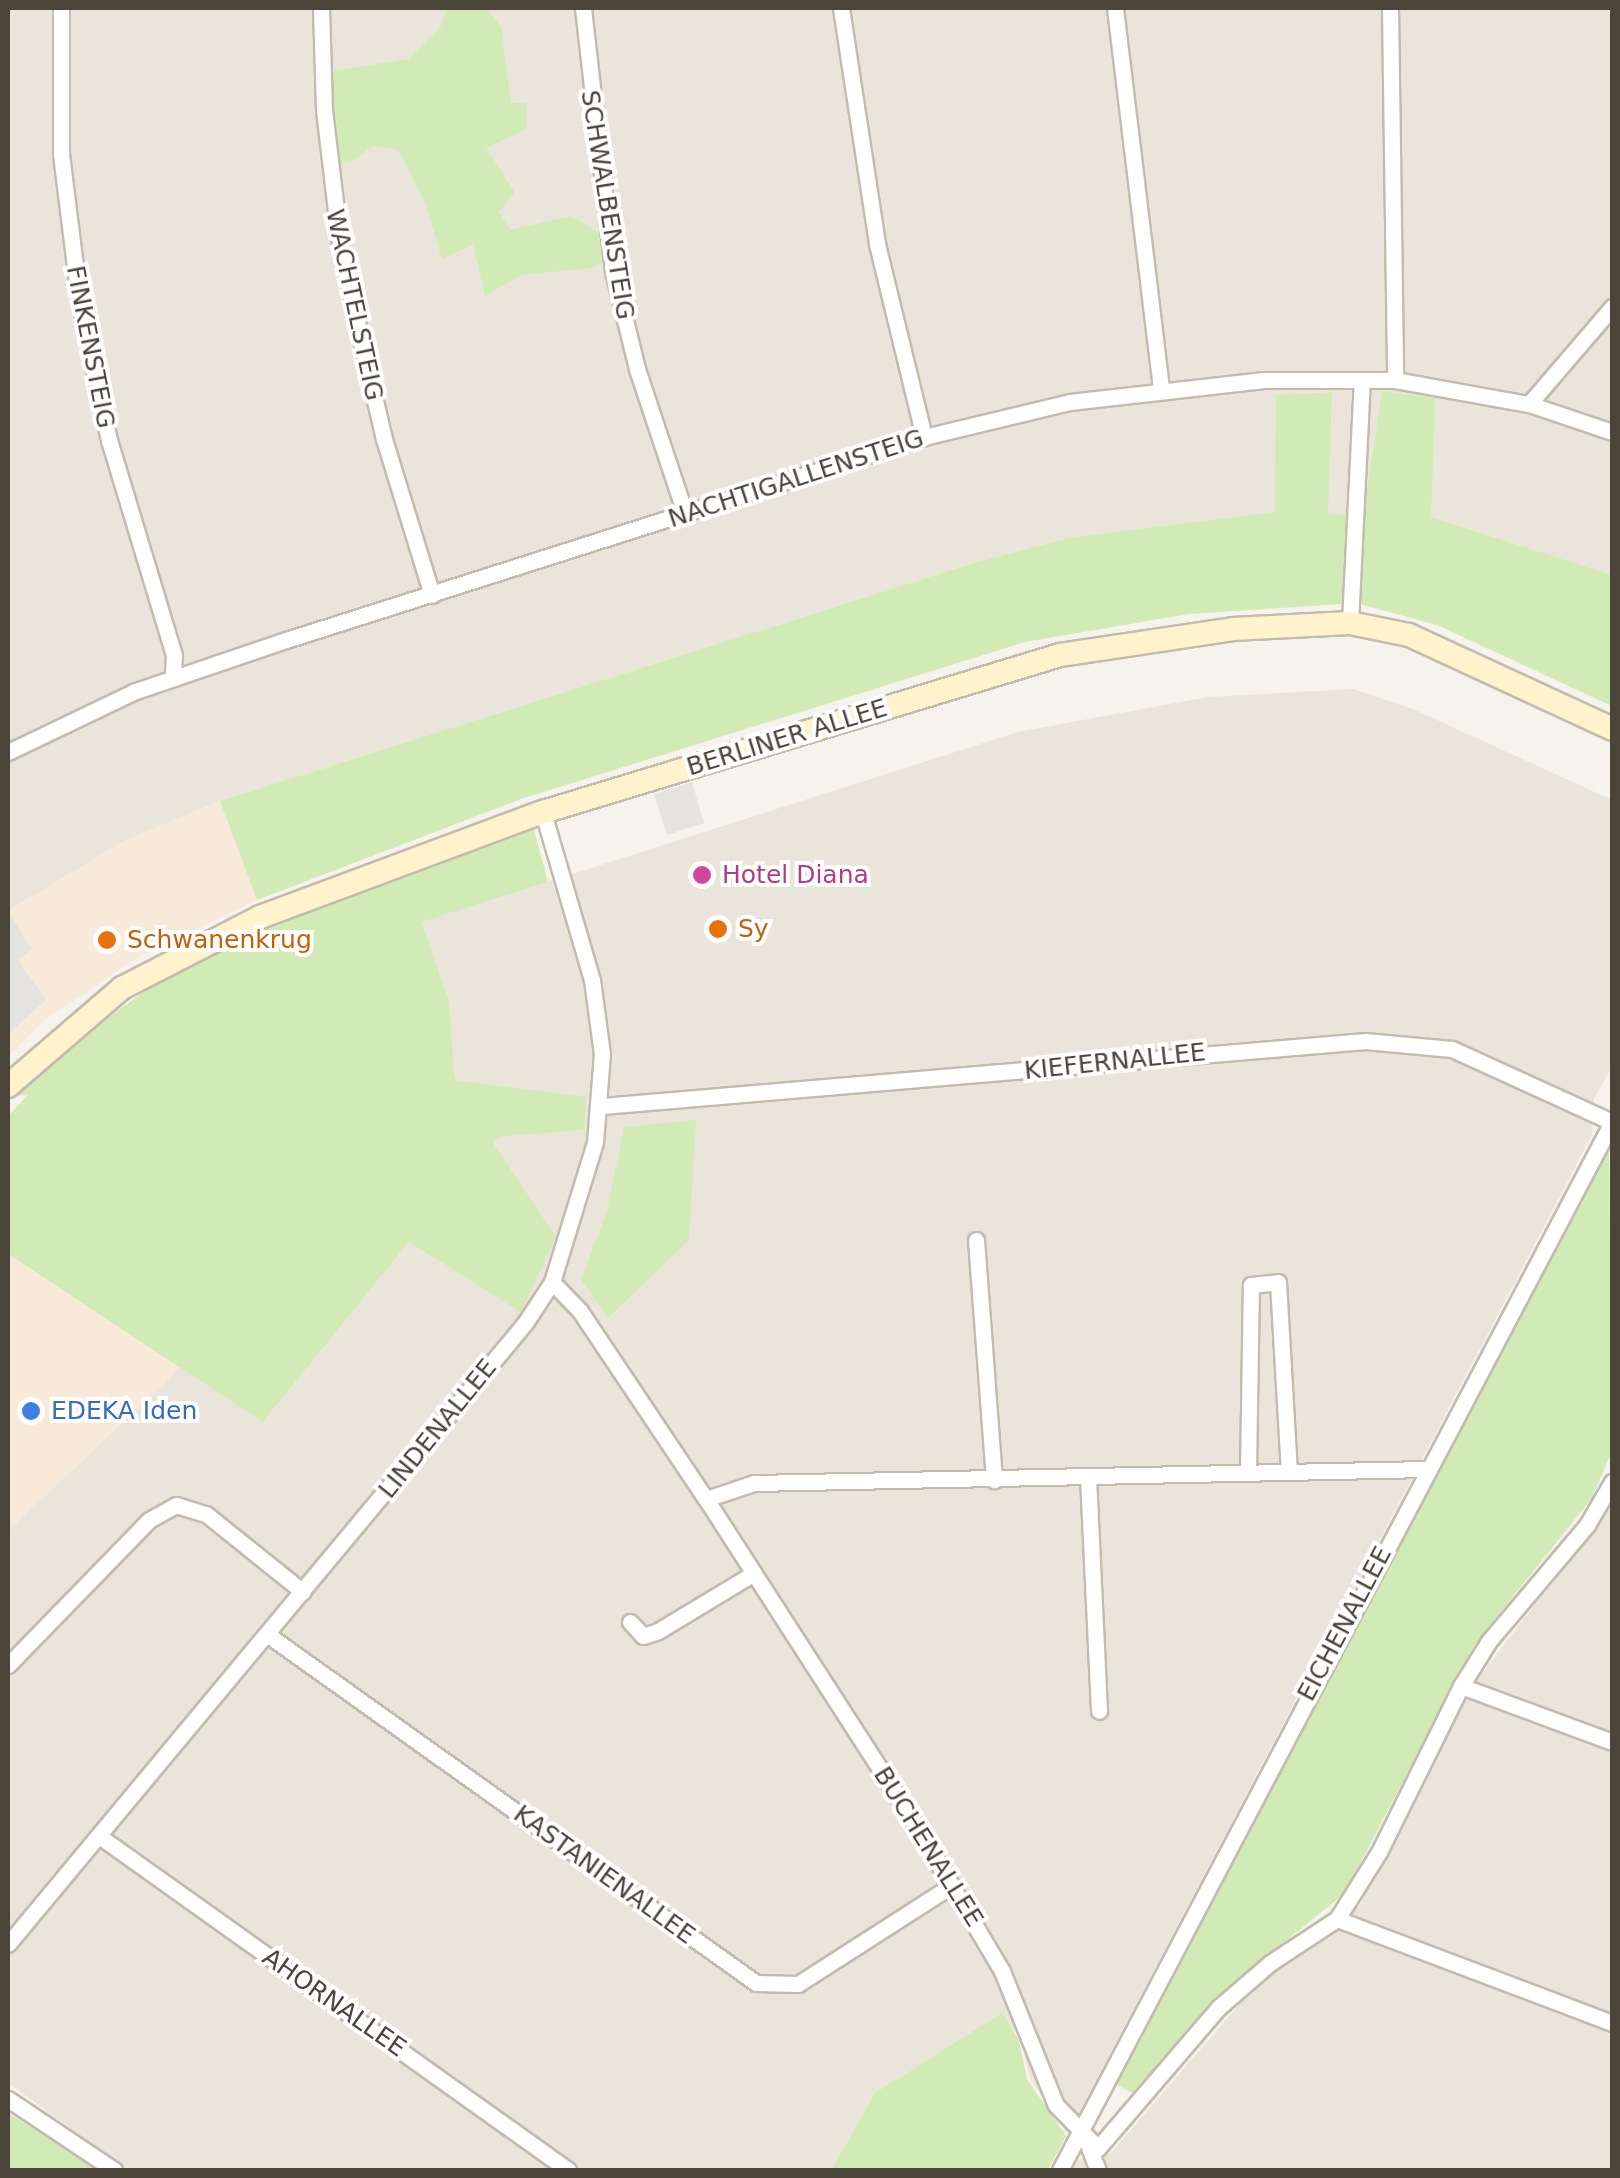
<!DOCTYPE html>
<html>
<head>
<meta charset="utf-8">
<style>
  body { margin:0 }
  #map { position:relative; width:1620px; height:2178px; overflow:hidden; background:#f6f3ec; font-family:"DejaVu Sans",sans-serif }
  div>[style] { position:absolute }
  .residential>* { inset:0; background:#eae5da }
  .commercial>* { inset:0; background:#f7ead8 }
  .green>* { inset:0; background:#d2eab5 }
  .parking>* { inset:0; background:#e5e3e0 }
  .roads { filter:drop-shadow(2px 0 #c2bbae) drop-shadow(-2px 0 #c2bbae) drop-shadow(0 2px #c2bbae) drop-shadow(0 -2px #c2bbae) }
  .minor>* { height:15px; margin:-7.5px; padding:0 7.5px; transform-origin:7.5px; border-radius:7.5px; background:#fff }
  .secondary>* { height:22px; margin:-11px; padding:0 11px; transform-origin:11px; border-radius:11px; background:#fff3cd }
  .dots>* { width:28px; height:28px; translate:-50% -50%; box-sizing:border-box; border:5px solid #fff; border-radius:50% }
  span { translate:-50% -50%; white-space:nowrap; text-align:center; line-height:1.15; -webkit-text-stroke:8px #fff; paint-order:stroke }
  .street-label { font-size:25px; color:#4b4439 }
  .hotel-label { font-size:25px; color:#b23c85 }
  .left { translate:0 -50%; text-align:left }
  .food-label { font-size:25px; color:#c56008 }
  .shop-label { font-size:25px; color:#366cbe }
  .frame { position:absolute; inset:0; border:10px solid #4b4439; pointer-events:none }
</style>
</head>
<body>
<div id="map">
  <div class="residential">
    <div style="clip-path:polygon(8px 8px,1612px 8px,1612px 575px,1430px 517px,1434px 398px,1382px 392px,1363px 515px,1327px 514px,1331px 392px,1277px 395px,1276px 512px,1073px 537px,977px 562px,220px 801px,124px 841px,8px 911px)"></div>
    <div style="clip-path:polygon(1353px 689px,1413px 709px,1612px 800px,1612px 1066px,1594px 1099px,1592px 1135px,1068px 2134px,1031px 2080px,1020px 2039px,1003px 2012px,875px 2093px,831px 2170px,129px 2170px,8px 2083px,8px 1531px,181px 1367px,264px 1421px,409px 1242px,521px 1311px,556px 1237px,492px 1144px,498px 1137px,583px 1130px,455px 1080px,449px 1001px,422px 922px,1018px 732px,1208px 697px)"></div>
    <div style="clip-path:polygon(1612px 1504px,1612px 2170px,1072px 2170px,1077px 2160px,1110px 2154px,1251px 1991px,1359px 1907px,1475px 1683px)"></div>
  </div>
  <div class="commercial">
    <div style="clip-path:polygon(220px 801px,257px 900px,139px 957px,45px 1020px,8px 1057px,8px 911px,124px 841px)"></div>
    <div style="clip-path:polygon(8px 1254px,181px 1367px,8px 1531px)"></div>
  </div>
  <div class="green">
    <div style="clip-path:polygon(447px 8px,487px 8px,501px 27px,511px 103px,527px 103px,526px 129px,486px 148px,515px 193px,499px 212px,510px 230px,571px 216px,605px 236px,608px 259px,592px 268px,522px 275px,485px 296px,473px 245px,442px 259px,426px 205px,398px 149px,372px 146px,352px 162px,332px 165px,326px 72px,408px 59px,440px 28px)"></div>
    <div style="clip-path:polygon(1382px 391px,1435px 398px,1431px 517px,1612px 575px,1612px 706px,1437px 625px,1356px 603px,1189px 614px,1025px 642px,521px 799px,257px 900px,220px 801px,977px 562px,1073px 537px,1275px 512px,1276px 395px,1332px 392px,1328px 514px,1363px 515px)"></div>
    <div style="clip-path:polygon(534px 829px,548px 882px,422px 922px,449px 1001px,455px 1080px,586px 1097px,584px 1130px,499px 1137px,493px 1143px,556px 1237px,521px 1312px,409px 1242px,263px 1422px,8px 1254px,8px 1116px,28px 1095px,12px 1096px,69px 1045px,164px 978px,291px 917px)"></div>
    <div style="clip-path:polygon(696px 1120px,689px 1240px,608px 1318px,581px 1280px,607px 1211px,624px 1127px)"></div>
    <div style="clip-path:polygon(1609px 1149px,1612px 1451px,1592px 1498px,1475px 1644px,1344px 1894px,1215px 1998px,1134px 2094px,1117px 2085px)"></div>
    <div style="clip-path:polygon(1003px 2012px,1019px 2041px,1027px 2079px,1066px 2136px,1048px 2170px,831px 2170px,875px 2093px)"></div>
    <div style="clip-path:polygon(8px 2113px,100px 2170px,8px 2170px)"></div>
  </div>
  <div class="parking">
    <div style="clip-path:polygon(692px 782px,704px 823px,667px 835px,654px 794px)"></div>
    <div style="clip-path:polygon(8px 911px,32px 949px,18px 960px,46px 1000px,8px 1034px)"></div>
  </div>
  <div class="roads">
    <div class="minor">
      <div style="left:61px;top:8px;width:146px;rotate:90deg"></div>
      <div style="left:61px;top:154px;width:153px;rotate:82.9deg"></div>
      <div style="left:80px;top:306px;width:137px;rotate:77.8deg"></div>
      <div style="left:109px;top:440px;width:225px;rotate:73.2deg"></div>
      <div style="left:174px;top:655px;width:22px;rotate:93deg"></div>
      <div style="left:321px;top:8px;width:102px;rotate:88.3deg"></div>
      <div style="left:324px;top:110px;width:144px;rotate:83.2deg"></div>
      <div style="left:341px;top:253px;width:191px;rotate:77deg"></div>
      <div style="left:384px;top:439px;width:163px;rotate:72.9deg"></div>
      <div style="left:583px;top:8px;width:265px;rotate:83.5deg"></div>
      <div style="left:613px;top:271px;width:101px;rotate:76.2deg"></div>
      <div style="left:637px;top:369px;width:152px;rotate:71.6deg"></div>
      <div style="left:841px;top:8px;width:239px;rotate:81.3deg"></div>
      <div style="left:877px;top:244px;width:199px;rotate:76.3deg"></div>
      <div style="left:1115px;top:8px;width:383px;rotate:83.1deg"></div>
      <div style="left:1390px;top:8px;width:372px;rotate:89.2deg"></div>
      <div style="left:1529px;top:404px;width:128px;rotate:-49.4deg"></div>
      <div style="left:1350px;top:623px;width:243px;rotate:-87.2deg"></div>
      <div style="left:8px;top:752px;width:139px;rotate:-25.6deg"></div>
      <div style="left:133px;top:692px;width:162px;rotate:-18.8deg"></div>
      <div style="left:286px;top:640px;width:670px;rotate:-17.65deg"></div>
      <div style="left:924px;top:437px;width:150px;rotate:-13.5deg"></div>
      <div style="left:1070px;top:402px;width:195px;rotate:-6.5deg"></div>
      <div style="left:1264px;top:380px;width:131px"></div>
      <div style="left:1395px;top:380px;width:136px;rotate:10.2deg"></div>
      <div style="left:1529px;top:404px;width:88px;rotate:18.6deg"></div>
      <div style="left:602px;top:1106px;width:766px;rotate:-4.87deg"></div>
      <div style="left:1365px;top:1041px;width:87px;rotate:5.3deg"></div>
      <div style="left:1452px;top:1049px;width:176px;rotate:24.5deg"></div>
      <div style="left:976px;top:1240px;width:241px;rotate:85.7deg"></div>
      <div style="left:552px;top:1282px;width:40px;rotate:46deg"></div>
      <div style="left:580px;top:1311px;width:226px;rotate:56.2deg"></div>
      <div style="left:706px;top:1499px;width:377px;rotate:57.2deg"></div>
      <div style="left:910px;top:1816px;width:180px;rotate:59.3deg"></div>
      <div style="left:1002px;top:1971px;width:144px;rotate:68.1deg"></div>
      <div style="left:1056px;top:2105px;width:60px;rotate:45.7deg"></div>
      <div style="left:1098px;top:2148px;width:184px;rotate:-49.4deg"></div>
      <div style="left:1218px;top:2008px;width:69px;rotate:-40.9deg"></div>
      <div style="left:1270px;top:1963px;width:80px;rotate:-33.3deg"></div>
      <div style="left:1337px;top:1919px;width:79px;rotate:-57.9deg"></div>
      <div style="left:1379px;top:1852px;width:185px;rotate:-63.7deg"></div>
      <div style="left:1461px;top:1686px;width:53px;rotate:-58.1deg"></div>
      <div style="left:1489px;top:1641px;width:152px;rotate:-49.8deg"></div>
      <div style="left:1587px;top:1525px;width:50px;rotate:-59.8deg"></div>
      <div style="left:1248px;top:1471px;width:186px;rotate:-89.1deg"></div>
      <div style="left:1251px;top:1285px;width:27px;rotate:-6deg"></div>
      <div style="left:1278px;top:1282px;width:189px;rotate:86.7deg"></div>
      <div style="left:1088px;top:1477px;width:234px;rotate:87.3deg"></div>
      <div style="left:706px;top:1499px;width:51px;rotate:-18.4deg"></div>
      <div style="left:754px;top:1483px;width:672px;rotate:-1.19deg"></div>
      <div style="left:630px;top:1622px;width:19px;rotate:47deg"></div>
      <div style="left:643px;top:1636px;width:16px;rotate:-18deg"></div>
      <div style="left:658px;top:1631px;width:112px;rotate:-31.1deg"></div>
      <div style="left:268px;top:1635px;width:599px;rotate:35.49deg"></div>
      <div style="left:756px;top:1983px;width:42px;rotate:1.4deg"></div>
      <div style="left:798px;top:1984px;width:183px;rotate:-32.7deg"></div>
      <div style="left:8px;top:1665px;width:202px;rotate:-45.8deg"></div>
      <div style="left:149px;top:1520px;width:31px;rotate:-29deg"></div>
      <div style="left:176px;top:1505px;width:31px;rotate:17deg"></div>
      <div style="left:206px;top:1514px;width:124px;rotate:38.8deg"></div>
      <div style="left:1461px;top:1686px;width:161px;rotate:20.3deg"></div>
      <div style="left:99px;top:1836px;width:576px;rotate:35.46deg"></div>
      <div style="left:1337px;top:1919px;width:294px;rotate:20.7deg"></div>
      <div style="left:8px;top:1944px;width:808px;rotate:-50.22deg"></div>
      <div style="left:525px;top:1323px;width:49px;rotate:-56.6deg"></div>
      <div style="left:552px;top:1282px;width:146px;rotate:-72.9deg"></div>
      <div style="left:595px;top:1142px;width:88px;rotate:-85.5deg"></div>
      <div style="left:602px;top:1054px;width:75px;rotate:-97.7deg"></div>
      <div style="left:592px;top:980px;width:175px;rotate:-106.3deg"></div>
      <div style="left:8px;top:2099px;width:128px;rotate:33.8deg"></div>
      <div style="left:1087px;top:2142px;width:30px;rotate:69deg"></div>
      <div style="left:1060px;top:2170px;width:1184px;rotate:-62.22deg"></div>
    </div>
    <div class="secondary">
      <div style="left:8px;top:1086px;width:150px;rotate:-40.7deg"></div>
      <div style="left:122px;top:988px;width:155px;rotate:-27.2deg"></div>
      <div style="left:260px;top:917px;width:302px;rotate:-20.4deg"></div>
      <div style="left:543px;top:812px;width:540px;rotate:-16.89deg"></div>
      <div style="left:1060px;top:655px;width:175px;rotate:-8.5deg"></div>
      <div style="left:1233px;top:629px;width:117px;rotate:-2.9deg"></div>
      <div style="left:1350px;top:623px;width:60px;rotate:11.5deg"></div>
      <div style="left:1409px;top:635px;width:224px;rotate:24.8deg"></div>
    </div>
  </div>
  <div class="dots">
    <div style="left:702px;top:875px;background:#d1479c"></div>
    <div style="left:718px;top:929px;background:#e8710a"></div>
    <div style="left:107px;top:940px;background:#e8710a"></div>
    <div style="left:31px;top:1411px;background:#3f7fe0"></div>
  </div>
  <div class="street-label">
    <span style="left:607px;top:205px;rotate:81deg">SCHWALBENSTEIG</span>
    <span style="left:354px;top:305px;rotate:78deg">WACHTELSTEIG</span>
    <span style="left:90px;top:347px;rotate:79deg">FINKENSTEIG</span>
    <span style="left:796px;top:479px;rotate:-18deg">NACHTIGALLENSTEIG</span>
    <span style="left:787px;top:738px;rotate:-17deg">BERLINER ALLEE</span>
    <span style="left:1115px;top:1062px;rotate:-6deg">KIEFERNALLEE</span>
    <span style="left:438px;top:1429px;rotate:-51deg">LINDENALLEE</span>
    <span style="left:1345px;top:1624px;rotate:-62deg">EICHENALLEE</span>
    <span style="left:928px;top:1847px;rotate:58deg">BUCHENALLEE</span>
    <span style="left:604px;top:1875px;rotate:36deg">KASTANIENALLEE</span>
    <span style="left:334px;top:2003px;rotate:35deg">AHORNALLEE</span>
  </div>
  <div class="hotel-label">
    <span class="left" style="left:722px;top:875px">Hotel Diana</span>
  </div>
  <div class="food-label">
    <span class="left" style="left:738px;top:929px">Sy</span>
    <span class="left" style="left:127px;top:940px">Schwanenkrug</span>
  </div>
  <div class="shop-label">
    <span class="left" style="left:51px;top:1411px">EDEKA Iden</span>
  </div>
  <div class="frame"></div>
</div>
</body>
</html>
